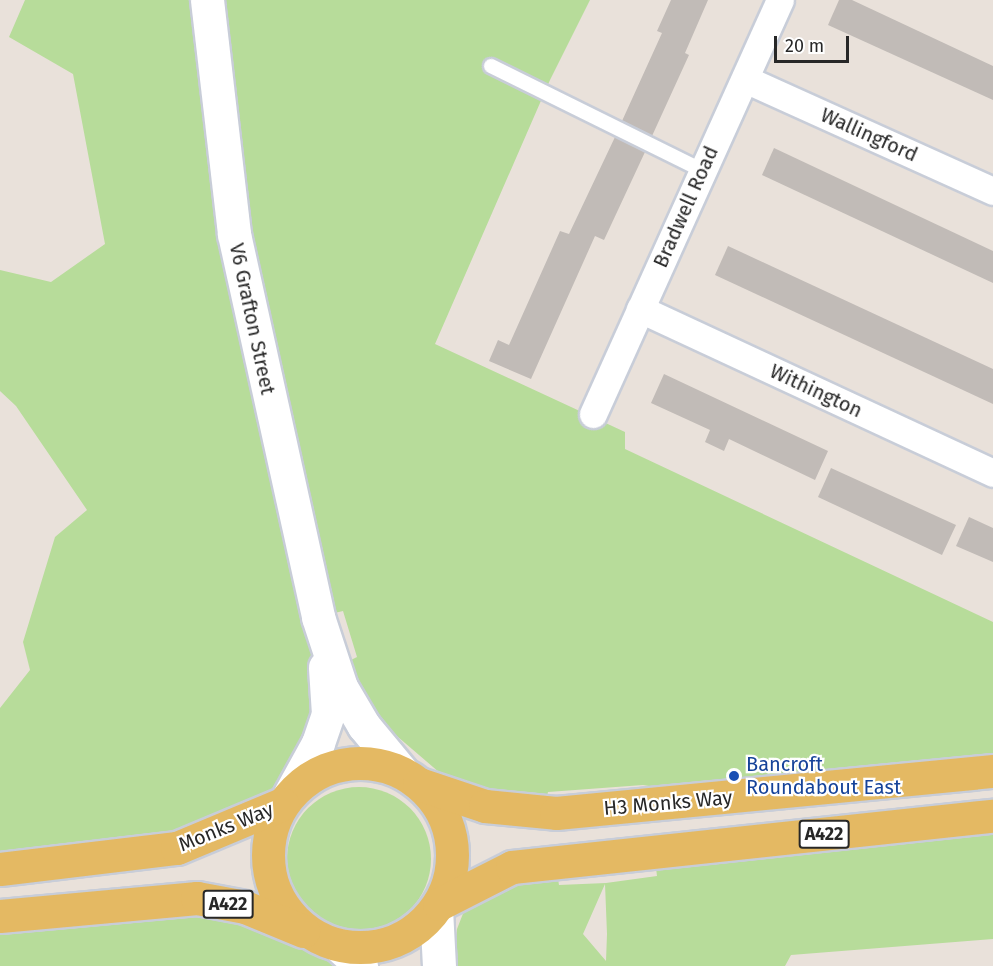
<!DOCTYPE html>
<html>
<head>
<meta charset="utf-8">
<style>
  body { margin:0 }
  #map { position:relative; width:993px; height:966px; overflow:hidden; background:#e9e1da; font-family:"Fira Sans",sans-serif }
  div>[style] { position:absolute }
  .green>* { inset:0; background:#b7dc9a }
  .round { border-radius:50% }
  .building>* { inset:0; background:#c1bbb7 }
  .roads { filter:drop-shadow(2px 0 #c8cdd8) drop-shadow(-2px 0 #c8cdd8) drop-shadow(0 2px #c8cdd8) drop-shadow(0 -2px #c8cdd8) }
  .lane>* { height:14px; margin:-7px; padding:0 7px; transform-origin:7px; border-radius:7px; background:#fff }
  .street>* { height:27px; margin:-13.5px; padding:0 13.5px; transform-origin:13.5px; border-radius:13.5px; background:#fff }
  .secondary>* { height:33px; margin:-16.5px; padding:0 16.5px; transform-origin:16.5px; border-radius:16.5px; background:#fff }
  .primary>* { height:33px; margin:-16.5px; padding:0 16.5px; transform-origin:16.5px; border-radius:16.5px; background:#e4b963 }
  .primary>.ring { margin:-16.5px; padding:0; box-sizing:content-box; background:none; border:33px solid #e4b963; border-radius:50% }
  .dots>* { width:16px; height:16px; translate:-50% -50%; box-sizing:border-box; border:3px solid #fff; border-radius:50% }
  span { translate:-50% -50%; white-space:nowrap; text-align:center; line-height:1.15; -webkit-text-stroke:4.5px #fff; paint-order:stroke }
  .shield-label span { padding:2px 4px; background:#fff; border:2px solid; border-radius:4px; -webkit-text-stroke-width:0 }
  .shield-label { font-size:18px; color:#272727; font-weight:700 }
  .street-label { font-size:20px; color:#272727 }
  .transit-label { font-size:20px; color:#164399 }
  .left { translate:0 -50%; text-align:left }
  .scale { position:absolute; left:774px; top:36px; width:75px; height:27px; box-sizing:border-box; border:3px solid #272727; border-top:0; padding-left:8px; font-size:18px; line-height:21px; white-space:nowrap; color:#272727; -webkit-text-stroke:4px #fff; paint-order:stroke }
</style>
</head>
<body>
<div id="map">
  <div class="green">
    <div style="clip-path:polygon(25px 0,590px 0,550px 80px,435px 344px,625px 432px,625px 449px,993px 622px,993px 771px,726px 798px,643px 785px,548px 792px,546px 801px,493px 794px,440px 773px,377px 719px,349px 661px,357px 657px,343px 611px,318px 617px,328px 714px,290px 794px,215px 833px,0 869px,0 708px,30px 670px,23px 642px,55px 537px,87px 510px,16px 406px,0 391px,0 270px,51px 282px,105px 244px,73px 74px,9px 37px)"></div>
    <div class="round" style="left:287px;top:787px;width:144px;height:144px"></div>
    <div style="clip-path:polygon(evenodd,993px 816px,993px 939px,791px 955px,785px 966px,454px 966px,457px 929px,464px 911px,516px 884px,558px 879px,559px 885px,606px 883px,657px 876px,656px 868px,993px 816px,605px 884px,607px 934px,606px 961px,583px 934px,605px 884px)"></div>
    <div style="clip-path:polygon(139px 890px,310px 933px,338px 945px,361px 966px,0 966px,0 907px)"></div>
  </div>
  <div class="building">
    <div style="clip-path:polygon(671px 0,708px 0,685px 53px,689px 55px,652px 136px,622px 121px,662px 33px,657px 31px)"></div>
    <div style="clip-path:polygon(839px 0,852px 0,993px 66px,993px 100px,828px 25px)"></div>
    <div style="clip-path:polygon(615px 137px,645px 152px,604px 240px,595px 236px,531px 379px,489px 361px,498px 340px,509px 345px,560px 231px,569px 234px)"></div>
    <div style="clip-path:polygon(774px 148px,993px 251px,993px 283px,762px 175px)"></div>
    <div style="clip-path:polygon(728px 246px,993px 369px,993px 404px,715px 275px)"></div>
    <div style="clip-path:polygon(664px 374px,828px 451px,815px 480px,729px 439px,724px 451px,705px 442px,710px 430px,651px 403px)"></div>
    <div style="clip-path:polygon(831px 468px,956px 525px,942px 555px,818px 497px)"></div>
    <div style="clip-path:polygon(969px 517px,993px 528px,993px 562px,956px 546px)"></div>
  </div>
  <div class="roads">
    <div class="lane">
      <div style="left:491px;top:66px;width:234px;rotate:26.3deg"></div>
    </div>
    <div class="street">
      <div style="left:745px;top:79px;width:272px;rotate:24.3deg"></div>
      <div style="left:640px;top:309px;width:389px;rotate:24.9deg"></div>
      <div style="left:593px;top:414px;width:454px;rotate:-65.7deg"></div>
    </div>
    <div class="secondary">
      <div style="left:207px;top:0;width:236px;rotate:83.4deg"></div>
      <div style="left:234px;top:234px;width:392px;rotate:77.6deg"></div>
      <div style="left:318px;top:617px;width:74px;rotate:71.8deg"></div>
      <div style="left:341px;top:687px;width:45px;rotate:59.5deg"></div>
      <div style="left:364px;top:726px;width:61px;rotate:50.3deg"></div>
      <div style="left:290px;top:794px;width:58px;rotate:-61.2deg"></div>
      <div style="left:318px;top:743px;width:31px;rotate:-71deg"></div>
      <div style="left:328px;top:714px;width:47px;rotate:-93.7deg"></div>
      <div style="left:436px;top:909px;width:57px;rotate:87deg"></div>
      <div style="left:338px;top:945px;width:31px;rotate:42deg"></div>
    </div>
    <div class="primary">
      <div class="ring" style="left:268px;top:763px;width:151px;height:151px"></div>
      <div style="left:419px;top:784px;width:70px;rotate:18.4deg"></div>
      <div style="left:485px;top:806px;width:71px;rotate:5.6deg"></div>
      <div style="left:556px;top:813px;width:439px;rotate:-5.5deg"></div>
      <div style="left:0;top:869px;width:178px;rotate:-6.8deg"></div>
      <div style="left:177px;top:848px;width:114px;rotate:-22.7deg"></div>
      <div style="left:439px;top:904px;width:82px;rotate:-26.9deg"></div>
      <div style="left:512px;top:867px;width:484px;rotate:-6.1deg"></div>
      <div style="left:0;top:916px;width:198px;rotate:-5.2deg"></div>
      <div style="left:197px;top:898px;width:49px;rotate:10.6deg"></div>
      <div style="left:245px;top:907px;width:63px;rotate:22.5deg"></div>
    </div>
  </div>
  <div class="dots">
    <div style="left:734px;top:776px;background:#1a4fb4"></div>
  </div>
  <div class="shield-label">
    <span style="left:824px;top:834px">A422</span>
    <span style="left:228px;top:904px">A422</span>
  </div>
  <div class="street-label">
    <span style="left:869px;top:135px;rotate:24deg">Wallingford</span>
    <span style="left:686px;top:207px;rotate:-66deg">Bradwell Road</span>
    <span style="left:252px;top:319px;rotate:78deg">V6 Grafton Street</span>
    <span style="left:816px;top:391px;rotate:25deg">Withington</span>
    <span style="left:668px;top:803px;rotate:-5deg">H3 Monks Way</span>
    <span style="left:226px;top:827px;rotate:-22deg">Monks Way</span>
  </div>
  <div class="transit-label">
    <span class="left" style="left:746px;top:776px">Bancroft<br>Roundabout East</span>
  </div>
  <div class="scale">20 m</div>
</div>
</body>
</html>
